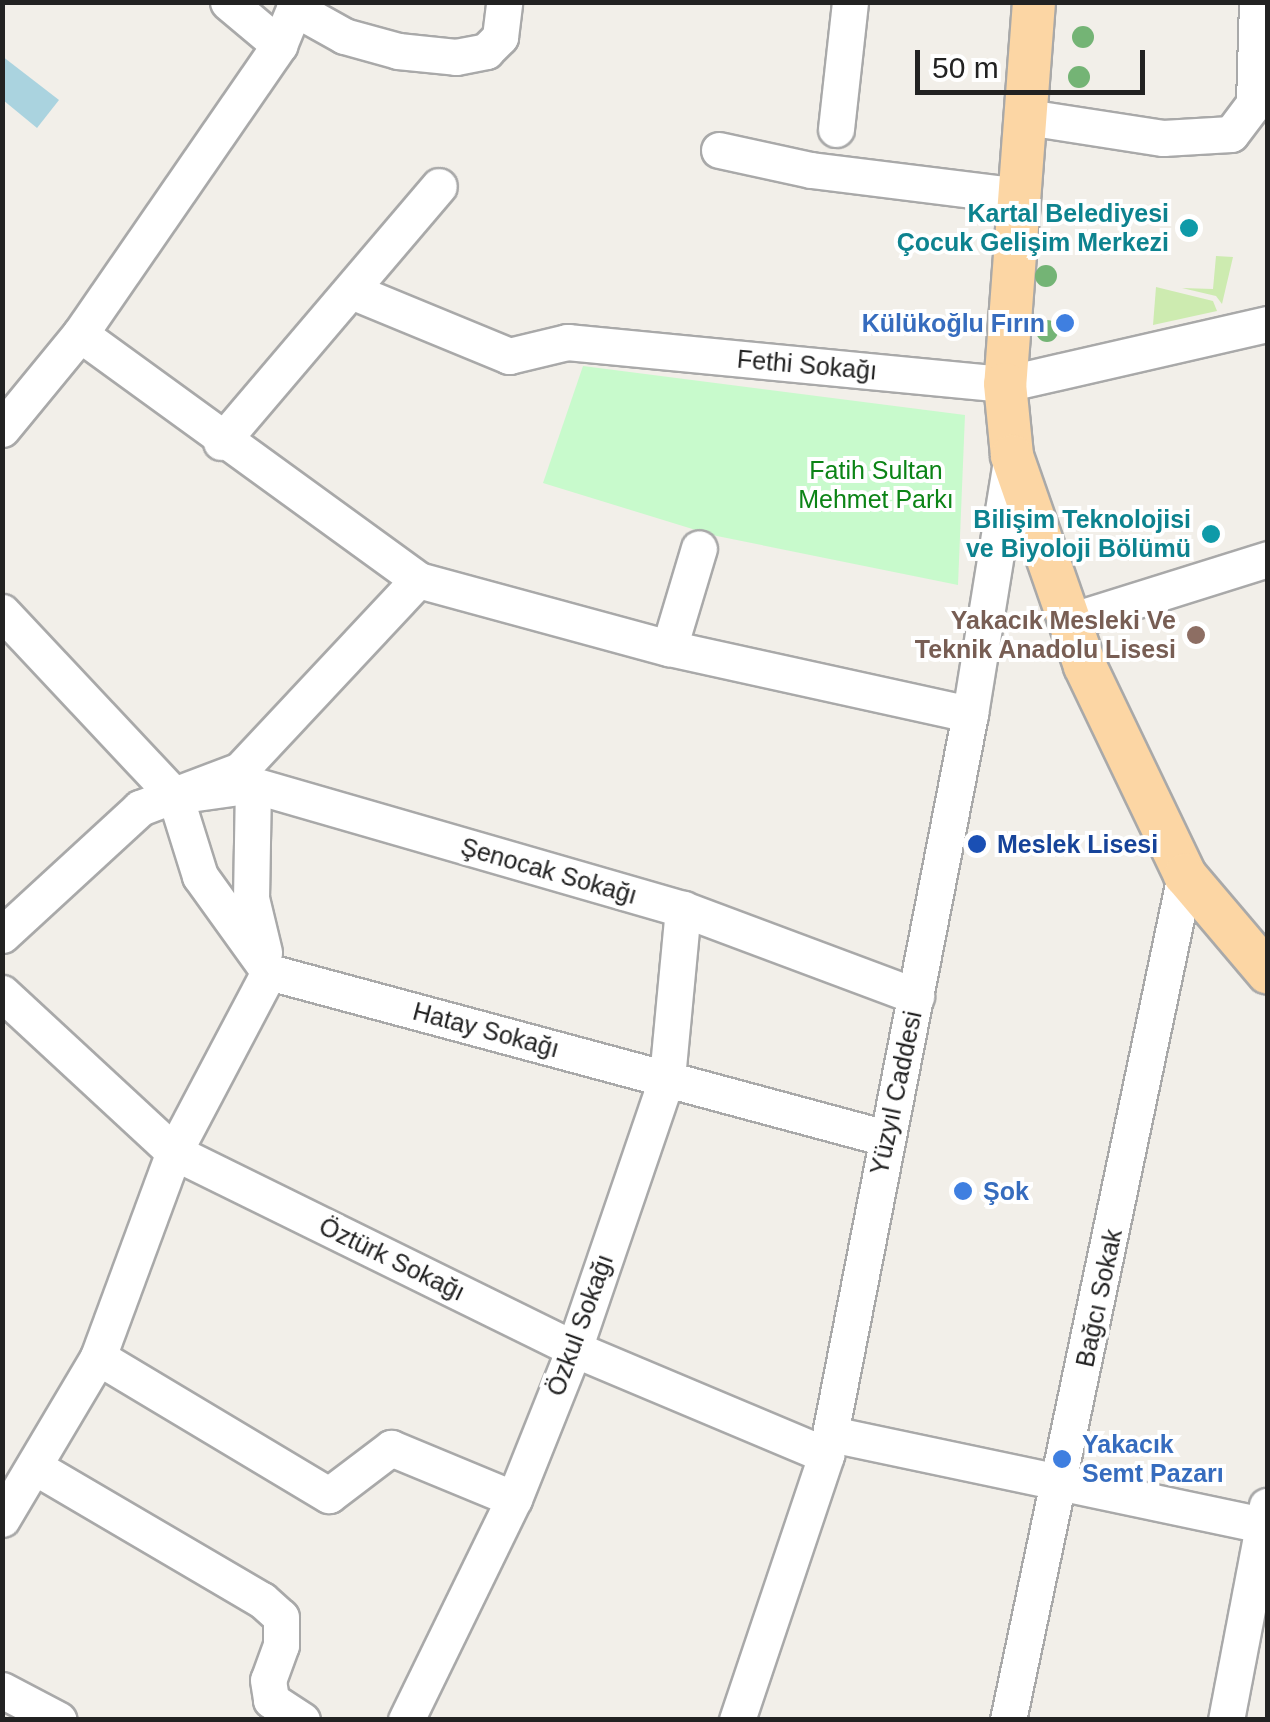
<!DOCTYPE html>
<html>
<head>
<meta charset="utf-8">
<style>
  body { margin:0 }
  #map { position:relative; width:1270px; height:1722px; overflow:hidden; background:#f2efe9; font-family:Arial,sans-serif }
  div>[style] { position:absolute }
  .grass>* { inset:0; background:#cdebb0 }
  .park>* { inset:0; background:#c8facc }
  .water>* { inset:0; background:#aad3df }
  .roads { filter:drop-shadow(2px 0 #a9a9a9) drop-shadow(-2px 0 #a9a9a9) drop-shadow(0 2px #a9a9a9) drop-shadow(0 -2px #a9a9a9) }
  .minor>* { height:35px; margin:-17.5px; padding:0 17.5px; transform-origin:17.5px; border-radius:17.5px; background:#fff }
  .major>* { height:42px; margin:-21px; padding:0 21px; transform-origin:21px; border-radius:21px; background:#fcd6a4 }
  .trees>* { width:22px; height:22px; margin:-11px; border-radius:50%; background:#74b475 }
  .dots>* { width:28px; height:28px; translate:-50% -50%; box-sizing:border-box; border:5px solid #fff; border-radius:50% }
  span { translate:-50% -50%; white-space:nowrap; text-align:center; line-height:1.15; -webkit-text-stroke:8px #fff; paint-order:stroke }
  .culture-label { font-size:25px; color:#0d838f; font-weight:700 }
  .right { translate:-100% -50%; text-align:right }
  .shop-label { font-size:25px; color:#366cbe; font-weight:700 }
  .left { translate:0 -50%; text-align:left }
  .street-label { font-size:25px; color:#222 }
  .park-label { font-size:25px; color:#0c8416 }
  .education-label { font-size:25px; color:#785e54; font-weight:700 }
  .transit-label { font-size:25px; color:#164399; font-weight:700 }
  .frame { position:absolute; inset:0; border:5px solid #222; pointer-events:none }
  .scale { position:absolute; left:915px; top:50px; width:230px; height:45px; box-sizing:border-box; border:5px solid #222; border-top:0; padding-left:12px; font-size:30px; line-height:35px; white-space:nowrap; color:#222; -webkit-text-stroke:8px #fff; paint-order:stroke }
</style>
</head>
<body>
<div id="map">
  <div class="grass">
    <div style="clip-path:polygon(1216px 256px,1233px 257px,1222px 304px,1216px 296px,1182px 288px,1213px 289px)"></div>
    <div style="clip-path:polygon(1156px 287px,1213px 301px,1217px 311px,1153px 325px)"></div>
  </div>
  <div class="park">
    <div style="clip-path:polygon(583px 366px,965px 415px,958px 585px,712px 535px,543px 483px)"></div>
  </div>
  <div class="water">
    <div style="clip-path:polygon(2px 56px,59px 100px,37px 128px,3px 100px)"></div>
  </div>
  <div class="roads">
    <div class="minor">
      <div style="left:228px;top:2px;width:67px;rotate:40.1deg"></div>
      <div style="left:294px;top:8px;width:57px;rotate:29.2deg"></div>
      <div style="left:344px;top:36px;width:56px;rotate:15.5deg"></div>
      <div style="left:398px;top:51px;width:58px;rotate:5.9deg"></div>
      <div style="left:456px;top:57px;width:31px;rotate:-11deg"></div>
      <div style="left:486px;top:51px;width:20px;rotate:-45deg"></div>
      <div style="left:500px;top:37px;width:35px;rotate:-83deg"></div>
      <div style="left:1027px;top:117px;width:138px;rotate:8.8deg"></div>
      <div style="left:1163px;top:138px;width:68px;rotate:-3.4deg"></div>
      <div style="left:1231px;top:134px;width:39px;rotate:-53deg"></div>
      <div style="left:1254px;top:103px;width:101px;rotate:-88.3deg"></div>
      <div style="left:836px;top:129px;width:128px;rotate:-83.7deg"></div>
      <div style="left:719px;top:150px;width:94px;rotate:12.3deg"></div>
      <div style="left:811px;top:170px;width:212px;rotate:7.1deg"></div>
      <div style="left:354px;top:292px;width:168px;rotate:22.4deg"></div>
      <div style="left:509px;top:356px;width:60px;rotate:-13.6deg"></div>
      <div style="left:567px;top:342px;width:440px;rotate:5.5deg"></div>
      <div style="left:1005px;top:384px;width:270px;rotate:-12.9deg"></div>
      <div style="left:80px;top:334px;width:418px;rotate:36deg"></div>
      <div style="left:418px;top:580px;width:260px;rotate:15.2deg"></div>
      <div style="left:669px;top:648px;width:308px;rotate:12.4deg"></div>
      <div style="left:2px;top:429px;width:123px;rotate:-50.6deg"></div>
      <div style="left:80px;top:334px;width:351px;rotate:-55.4deg"></div>
      <div style="left:279px;top:45px;width:47px;rotate:-67.3deg"></div>
      <div style="left:221px;top:442px;width:336px;rotate:-49.6deg"></div>
      <div style="left:2px;top:612px;width:253px;rotate:46.8deg"></div>
      <div style="left:175px;top:796px;width:84px;rotate:72.6deg"></div>
      <div style="left:200px;top:876px;width:118px;rotate:54.3deg"></div>
      <div style="left:1070px;top:621px;width:207px;rotate:-17.4deg"></div>
      <div style="left:669px;top:648px;width:104px;rotate:-73.3deg"></div>
      <div style="left:253px;top:785px;width:113px;rotate:91deg"></div>
      <div style="left:251px;top:898px;width:56px;rotate:76.5deg"></div>
      <div style="left:175px;top:796px;width:79px;rotate:-8deg"></div>
      <div style="left:253px;top:785px;width:448px;rotate:16.1deg"></div>
      <div style="left:683px;top:909px;width:249px;rotate:20.5deg"></div>
      <div style="left:2px;top:935px;width:188px;rotate:-42.6deg"></div>
      <div style="left:140px;top:808px;width:107px;rotate:-20.8deg"></div>
      <div style="left:240px;top:770px;width:260px;rotate:-46.9deg"></div>
      <div style="left:269px;top:972px;width:639px;rotate:15.06deg"></div>
      <div style="left:2px;top:993px;width:234px;rotate:42.8deg"></div>
      <div style="left:174px;top:1152px;width:446px;rotate:26.2deg"></div>
      <div style="left:574px;top:1349px;width:273px;rotate:22.8deg"></div>
      <div style="left:98px;top:1357px;width:269px;rotate:30.9deg"></div>
      <div style="left:329px;top:1495px;width:78px;rotate:-37.2deg"></div>
      <div style="left:391px;top:1448px;width:133px;rotate:22.5deg"></div>
      <div style="left:831px;top:1434px;width:441px;rotate:11.9deg"></div>
      <div style="left:35px;top:1467px;width:263px;rotate:30.4deg"></div>
      <div style="left:262px;top:1600px;width:25px;rotate:42deg"></div>
      <div style="left:281px;top:1617px;width:28px;rotate:90deg"></div>
      <div style="left:281px;top:1645px;width:37px;rotate:110deg"></div>
      <div style="left:268px;top:1680px;width:20px;rotate:81deg"></div>
      <div style="left:271px;top:1700px;width:37px;rotate:33deg"></div>
      <div style="left:2px;top:1519px;width:188px;rotate:-59.3deg"></div>
      <div style="left:98px;top:1357px;width:219px;rotate:-69.7deg"></div>
      <div style="left:174px;top:1152px;width:204px;rotate:-62.2deg"></div>
      <div style="left:2px;top:1690px;width:64px;rotate:27.8deg"></div>
      <div style="left:406px;top:1720px;width:246px;rotate:-64deg"></div>
      <div style="left:514px;top:1499px;width:162px;rotate:-68.2deg"></div>
      <div style="left:574px;top:1349px;width:287px;rotate:-71.1deg"></div>
      <div style="left:667px;top:1078px;width:170px;rotate:-84.6deg"></div>
      <div style="left:737px;top:1720px;width:280px;rotate:-71.4deg"></div>
      <div style="left:826px;top:1455px;width:755px;rotate:-79deg"></div>
      <div style="left:970px;top:714px;width:261px;rotate:-80.8deg"></div>
      <div style="left:1008px;top:1720px;width:863px;rotate:-78.17deg"></div>
      <div style="left:1226px;top:1720px;width:218px;rotate:-79.2deg"></div>
    </div>
    <div class="major">
      <div style="left:1034px;top:2px;width:383px;rotate:94.3deg"></div>
      <div style="left:1005px;top:384px;width:72px;rotate:84.4deg"></div>
      <div style="left:1012px;top:456px;width:222px;rotate:70.8deg"></div>
      <div style="left:1085px;top:666px;width:232px;rotate:64.4deg"></div>
      <div style="left:1185px;top:875px;width:128px;rotate:49.7deg"></div>
    </div>
  </div>
  <div class="trees">
    <div style="left:1083px;top:37px"></div>
    <div style="left:1079px;top:77px"></div>
    <div style="left:1046px;top:276px"></div>
    <div style="left:1047px;top:331px"></div>
  </div>
  <div class="dots">
    <div style="left:1189px;top:228px;background:#0f9aa8"></div>
    <div style="left:1065px;top:323px;background:#3f7fe0"></div>
    <div style="left:1211px;top:534px;background:#0f9aa8"></div>
    <div style="left:1196px;top:635px;background:#8d6e63"></div>
    <div style="left:977px;top:844px;background:#1a4fb4"></div>
    <div style="left:963px;top:1191px;background:#3f7fe0"></div>
    <div style="left:1062px;top:1459px;background:#3f7fe0"></div>
  </div>
  <div class="culture-label">
    <span class="right" style="left:1169px;top:228px">Kartal Belediyesi<br>Çocuk Gelişim Merkezi</span>
    <span class="right" style="left:1191px;top:534px">Bilişim Teknolojisi<br>ve Biyoloji Bölümü</span>
  </div>
  <div class="shop-label">
    <span class="right" style="left:1045px;top:323px">Külükoğlu Fırın</span>
    <span class="left" style="left:983px;top:1191px">Şok</span>
    <span class="left" style="left:1082px;top:1459px">Yakacık<br>Semt Pazarı</span>
  </div>
  <div class="street-label">
    <span style="left:807px;top:365px;rotate:5deg">Fethi Sokağı</span>
    <span style="left:549px;top:871px;rotate:16deg">Şenocak Sokağı</span>
    <span style="left:486px;top:1030px;rotate:15deg">Hatay Sokağı</span>
    <span style="left:896px;top:1093px;rotate:-78deg">Yüzyıl Caddesi</span>
    <span style="left:392px;top:1259px;rotate:26deg">Öztürk Sokağı</span>
    <span style="left:1099px;top:1298px;rotate:-78deg">Bağcı Sokak</span>
    <span style="left:580px;top:1325px;rotate:-70deg">Özkul Sokağı</span>
  </div>
  <div class="park-label">
    <span style="left:876px;top:485px">Fatih Sultan<br>Mehmet Parkı</span>
  </div>
  <div class="education-label">
    <span class="right" style="left:1176px;top:635px">Yakacık Mesleki Ve<br>Teknik Anadolu Lisesi</span>
  </div>
  <div class="transit-label">
    <span class="left" style="left:997px;top:844px">Meslek Lisesi</span>
  </div>
  <div class="frame"></div>
  <div class="scale">50 m</div>
</div>
</body>
</html>
